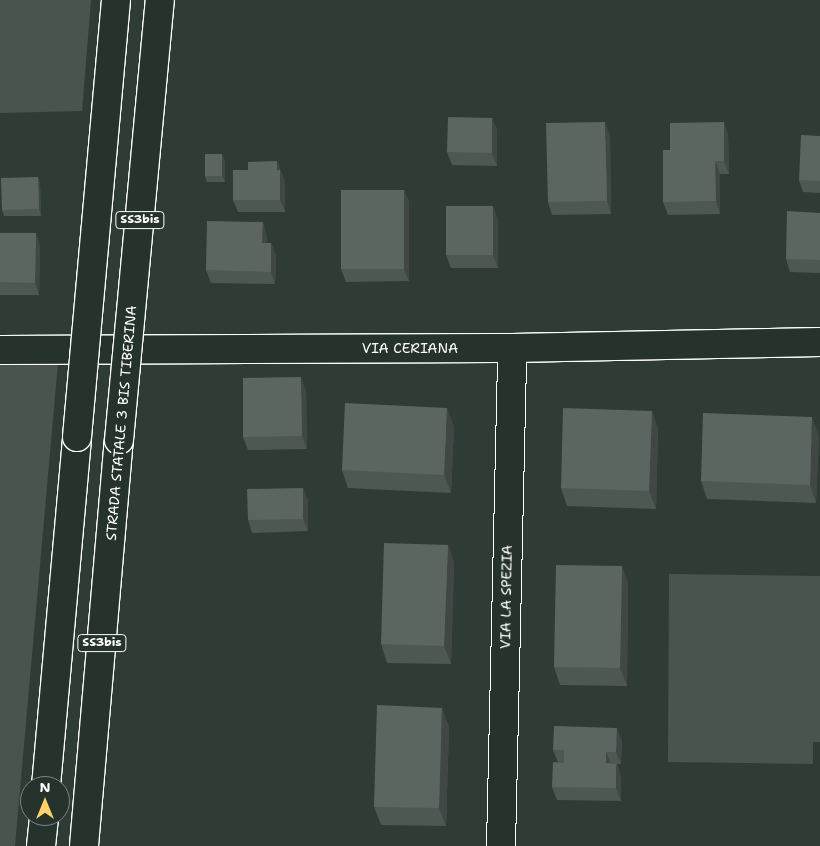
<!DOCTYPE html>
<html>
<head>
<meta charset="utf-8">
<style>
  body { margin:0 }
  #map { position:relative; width:820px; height:846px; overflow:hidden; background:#2f3b35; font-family:"Shantell Sans",sans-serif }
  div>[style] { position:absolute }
  .green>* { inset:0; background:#4a544f }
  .roads { filter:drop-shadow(1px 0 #fff) drop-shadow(-1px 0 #fff) drop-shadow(0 1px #fff) drop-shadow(0 -1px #fff) }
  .minor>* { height:28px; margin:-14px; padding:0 14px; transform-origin:14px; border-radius:14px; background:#26332d }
  .trunk>* { height:28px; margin:-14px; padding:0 14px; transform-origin:14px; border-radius:14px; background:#26332d }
  .bridges { filter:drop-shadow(1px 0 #fff) drop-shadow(-1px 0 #fff) drop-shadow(0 1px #fff) drop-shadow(0 -1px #fff) }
  .trunk-bridge>* { height:28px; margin:-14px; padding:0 14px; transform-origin:14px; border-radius:14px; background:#26332d }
  .wall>* { inset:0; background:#4e5853 }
  .shaded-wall>* { inset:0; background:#404744 }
  .building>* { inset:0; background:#5b6661 }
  span { translate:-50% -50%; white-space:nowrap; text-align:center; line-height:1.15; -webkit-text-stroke:5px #26332d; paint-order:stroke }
  .shield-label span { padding:1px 4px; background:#26332d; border:1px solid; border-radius:4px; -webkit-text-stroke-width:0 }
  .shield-label { font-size:12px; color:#fff; font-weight:700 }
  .street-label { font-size:14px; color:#fff }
  .north { position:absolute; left:20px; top:776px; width:50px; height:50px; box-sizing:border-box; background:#26332d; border:1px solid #7d8581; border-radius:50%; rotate:0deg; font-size:14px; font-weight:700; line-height:20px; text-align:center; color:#fff }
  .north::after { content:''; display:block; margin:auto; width:18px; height:22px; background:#ffd166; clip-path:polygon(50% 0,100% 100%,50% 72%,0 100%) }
</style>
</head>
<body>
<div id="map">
  <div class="green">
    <div style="clip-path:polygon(0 0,91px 0,82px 111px,0 113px)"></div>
    <div style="clip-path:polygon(0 360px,58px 363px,15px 846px,0 846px)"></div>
    <div style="clip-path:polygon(669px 574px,820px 576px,820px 742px,813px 742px,813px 764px,668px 762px)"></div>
  </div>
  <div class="roads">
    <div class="minor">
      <div style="left:0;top:350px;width:512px;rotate:-0.22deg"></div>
      <div style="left:512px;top:348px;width:308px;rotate:-1.1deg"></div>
      <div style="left:501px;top:846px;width:498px;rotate:-88.7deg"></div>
    </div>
    <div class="trunk">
      <div style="left:46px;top:786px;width:350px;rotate:-84.9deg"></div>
      <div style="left:41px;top:846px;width:30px;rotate:-84deg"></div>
      <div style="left:84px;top:846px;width:408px;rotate:-85.1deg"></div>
    </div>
  </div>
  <div class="bridges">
    <div class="trunk-bridge">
      <div style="left:77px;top:437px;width:439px;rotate:-84.9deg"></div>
      <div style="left:119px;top:440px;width:442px;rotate:-84.7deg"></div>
    </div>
  </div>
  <div class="wall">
    <div style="clip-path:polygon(492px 118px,497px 130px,497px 166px,452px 165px,447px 152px)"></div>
    <div style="clip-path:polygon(724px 122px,728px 135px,729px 174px,720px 174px,720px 214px,668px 215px,663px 202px,670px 150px)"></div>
    <div style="clip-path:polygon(610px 135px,611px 214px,552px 215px,548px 202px)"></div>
    <div style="clip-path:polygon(820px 136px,820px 193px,803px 192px,799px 180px)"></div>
    <div style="clip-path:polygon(222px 154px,225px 161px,225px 182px,207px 182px,205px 176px)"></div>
    <div style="clip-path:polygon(277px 161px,285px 182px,285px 212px,238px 212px,233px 200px,248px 170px)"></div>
    <div style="clip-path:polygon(38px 177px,40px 184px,41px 216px,4px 216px,2px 210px)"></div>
    <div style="clip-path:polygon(404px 190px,409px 202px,409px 281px,346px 282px,341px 269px)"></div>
    <div style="clip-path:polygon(820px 213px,820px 273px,790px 272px,786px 259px)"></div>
    <div style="clip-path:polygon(498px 219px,498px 268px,451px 268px,446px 255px)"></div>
    <div style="clip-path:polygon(0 233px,36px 233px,40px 246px,39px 295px,0 295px)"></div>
    <div style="clip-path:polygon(267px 235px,267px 243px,271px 243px,276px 256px,275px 284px,211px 283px,206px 270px)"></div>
    <div style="clip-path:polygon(306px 390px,307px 449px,248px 450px,243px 437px)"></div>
    <div style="clip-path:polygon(652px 411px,658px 429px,656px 509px,567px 506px,561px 488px)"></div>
    <div style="clip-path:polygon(454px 426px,451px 493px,348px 488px,342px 470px)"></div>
    <div style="clip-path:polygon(819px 435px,816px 503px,707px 499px,701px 481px)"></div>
    <div style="clip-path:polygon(303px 488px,308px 501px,308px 531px,252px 533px,248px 520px)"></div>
    <div style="clip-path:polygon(448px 545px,454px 563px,451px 664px,387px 663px,381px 644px)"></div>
    <div style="clip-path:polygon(622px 566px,628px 584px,627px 686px,560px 685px,554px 667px)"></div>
    <div style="clip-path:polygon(449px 726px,446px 826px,381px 825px,374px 807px)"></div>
    <div style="clip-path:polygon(622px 740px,621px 764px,617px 764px,621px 777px,621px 801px,557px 800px,552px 787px,558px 762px,553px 750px)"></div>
  </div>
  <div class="shaded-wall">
    <div style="clip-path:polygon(492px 118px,497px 130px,497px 166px,492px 153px)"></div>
    <div style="clip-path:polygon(605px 122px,610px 135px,611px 214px,607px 201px)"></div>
    <div style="clip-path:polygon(724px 122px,728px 135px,729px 174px,724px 161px)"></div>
    <div style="clip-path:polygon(222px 154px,225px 161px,225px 182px,222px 176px)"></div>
    <div style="clip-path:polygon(277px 161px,285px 182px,285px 212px,280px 200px,277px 170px)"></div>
    <div style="clip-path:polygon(715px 161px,720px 174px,720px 214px,716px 201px)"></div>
    <div style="clip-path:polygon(38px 177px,40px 184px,41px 216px,39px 209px)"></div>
    <div style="clip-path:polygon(404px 190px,409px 202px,409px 281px,404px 269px)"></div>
    <div style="clip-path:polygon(493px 206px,498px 219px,498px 268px,493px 255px)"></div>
    <div style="clip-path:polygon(263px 222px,267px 235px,267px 256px,262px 243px)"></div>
    <div style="clip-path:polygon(36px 233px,40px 246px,39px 295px,35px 283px)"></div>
    <div style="clip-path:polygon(271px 243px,276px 256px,275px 284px,271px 272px)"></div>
    <div style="clip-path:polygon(301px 377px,306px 390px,307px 449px,302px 436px)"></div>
    <div style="clip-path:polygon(447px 408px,454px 426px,451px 493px,444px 475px)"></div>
    <div style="clip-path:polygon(652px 411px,658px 429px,656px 509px,649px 491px)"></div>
    <div style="clip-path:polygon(812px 417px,819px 435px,816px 503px,810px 485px)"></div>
    <div style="clip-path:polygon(303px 488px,308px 501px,308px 531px,303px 519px)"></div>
    <div style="clip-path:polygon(448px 545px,454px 563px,451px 664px,444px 646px)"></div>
    <div style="clip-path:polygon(622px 566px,628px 584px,627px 686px,620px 668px)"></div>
    <div style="clip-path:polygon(442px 708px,449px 726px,446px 826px,439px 808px)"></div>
    <div style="clip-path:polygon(617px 728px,622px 740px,621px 764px,616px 752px)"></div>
    <div style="clip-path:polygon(606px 752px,611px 764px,606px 763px)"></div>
    <div style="clip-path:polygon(616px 764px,621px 777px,621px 801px,616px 788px)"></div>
  </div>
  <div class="building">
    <div style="clip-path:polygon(448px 117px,492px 118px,492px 153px,447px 152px)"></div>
    <div style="clip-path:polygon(605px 122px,607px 201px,548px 202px,546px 123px)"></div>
    <div style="clip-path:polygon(724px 122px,724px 161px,715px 161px,716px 201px,663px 202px,663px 150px,670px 150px,670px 123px)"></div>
    <div style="clip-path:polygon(801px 135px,820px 136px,820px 181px,799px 180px)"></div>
    <div style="clip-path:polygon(205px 154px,222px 154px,222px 176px,205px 176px)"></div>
    <div style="clip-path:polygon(277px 161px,277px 170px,280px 170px,280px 200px,233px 200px,233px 170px,248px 170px,248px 162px)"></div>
    <div style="clip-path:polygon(38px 177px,39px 209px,2px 210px,1px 178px)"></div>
    <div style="clip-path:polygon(341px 190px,404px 190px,404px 269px,341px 269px)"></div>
    <div style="clip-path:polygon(446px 206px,493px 206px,493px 255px,446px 255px)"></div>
    <div style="clip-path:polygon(787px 211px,820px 213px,820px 260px,786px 259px)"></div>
    <div style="clip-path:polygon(207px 221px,263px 222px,262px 243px,271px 243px,271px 272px,206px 270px)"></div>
    <div style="clip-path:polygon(0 233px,36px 233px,35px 283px,0 282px)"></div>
    <div style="clip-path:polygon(301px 377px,302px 436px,243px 437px,243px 378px)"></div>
    <div style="clip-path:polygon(345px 403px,447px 408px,444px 475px,342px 470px)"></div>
    <div style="clip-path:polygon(563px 408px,652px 411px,649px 491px,561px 488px)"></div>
    <div style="clip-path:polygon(703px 413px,812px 417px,810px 485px,701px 481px)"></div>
    <div style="clip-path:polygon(303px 488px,303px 519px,248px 520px,247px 489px)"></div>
    <div style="clip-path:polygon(384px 543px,448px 545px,444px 646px,381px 644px)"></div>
    <div style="clip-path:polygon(556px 565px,622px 566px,620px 668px,554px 667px)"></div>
    <div style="clip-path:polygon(377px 705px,442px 708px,439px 808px,374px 807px)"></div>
    <div style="clip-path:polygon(554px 726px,617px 728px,616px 752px,606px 752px,606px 763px,616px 764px,616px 788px,552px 787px,553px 762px,564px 763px,564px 750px,553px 750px)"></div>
  </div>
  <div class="shield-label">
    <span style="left:140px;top:220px">SS3bis</span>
    <span style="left:102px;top:643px">SS3bis</span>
  </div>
  <div class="street-label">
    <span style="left:410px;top:348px">VIA CERIANA</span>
    <span style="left:121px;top:423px;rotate:-85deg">STRADA STATALE 3 BIS TIBERINA</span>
    <span style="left:506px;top:597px;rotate:-89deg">VIA LA SPEZIA</span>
  </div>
  <div class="north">N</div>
</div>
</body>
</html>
